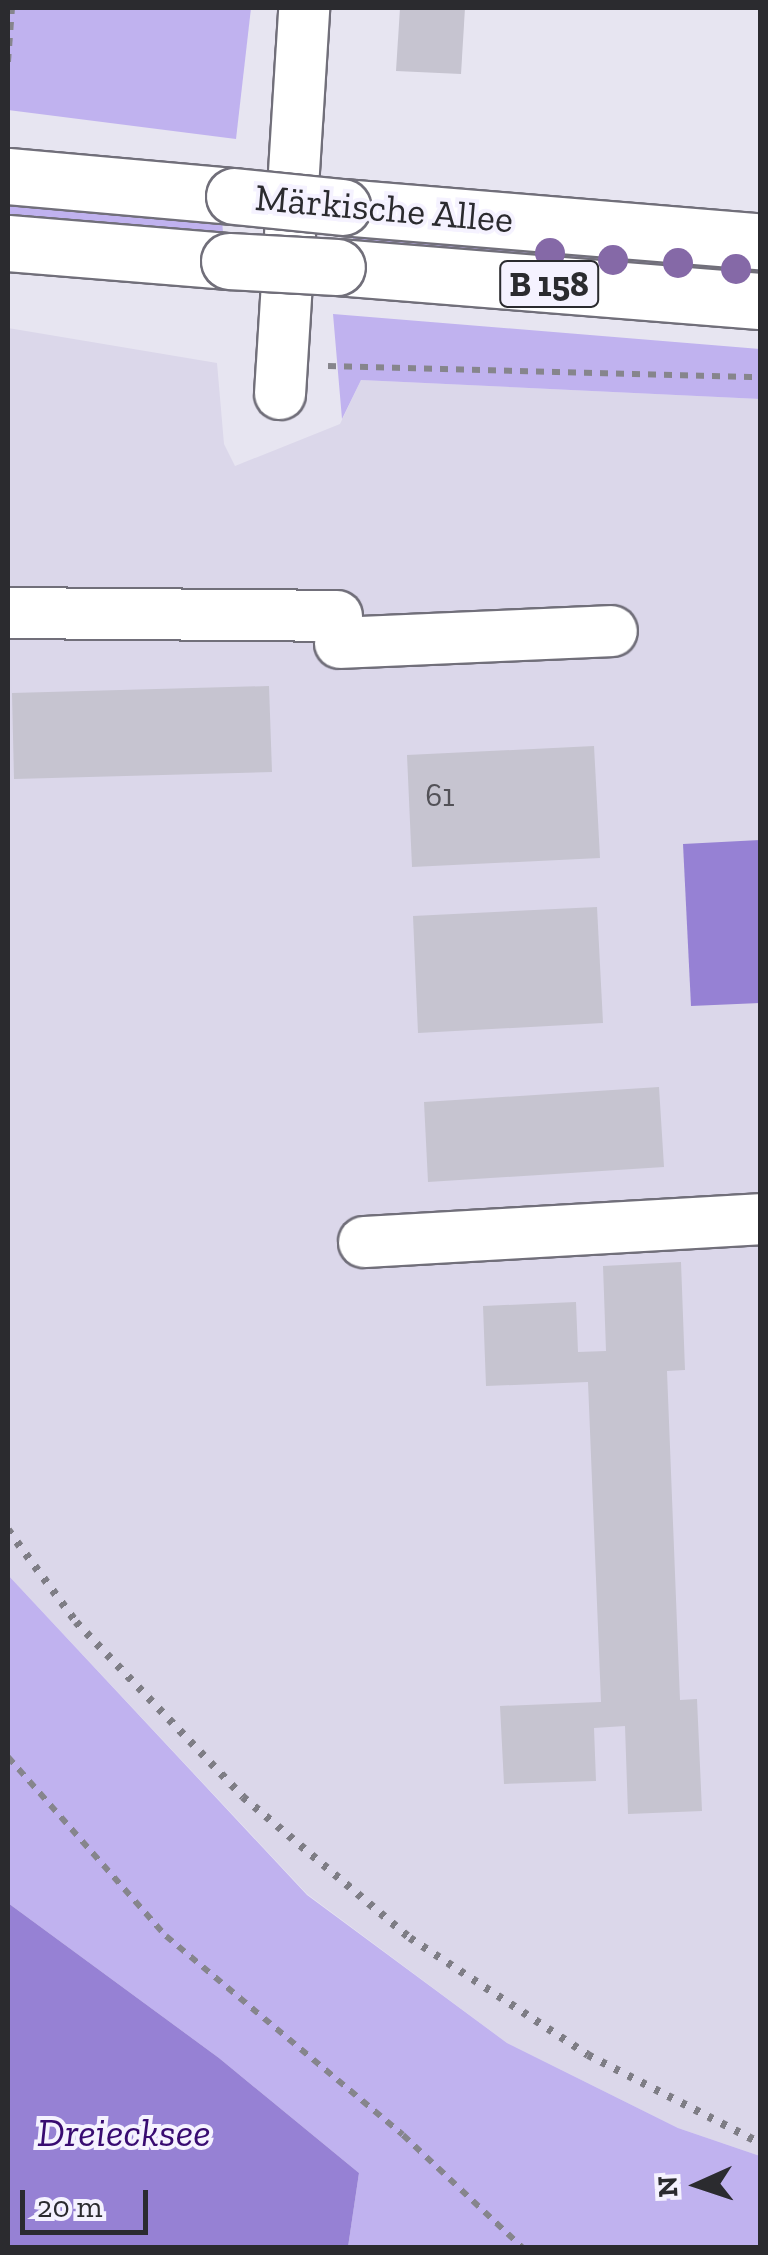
<!DOCTYPE html>
<html>
<head>
<meta charset="utf-8">
<style>
  body { margin:0 }
  #map { position:relative; width:768px; height:2255px; overflow:hidden; background:#e7e5f1; font-family:"Zilla Slab",serif }
  div>[style] { position:absolute }
  .built>* { inset:0; background:#dbd7ea }
  .green>* { inset:0; background:#c0b2ef }
  .water>* { inset:0; background:#9681d4 }
  .building>* { inset:0; background:#c6c4d0 }
  .path>* { height:6px; margin-top:-3px; transform-origin:0; background:repeating-linear-gradient(90deg,#86858c 0 8px,transparent 0 16px) }
  .roads { filter:drop-shadow(2px 0 #716f7a) drop-shadow(-2px 0 #716f7a) drop-shadow(0 2px #716f7a) drop-shadow(0 -2px #716f7a) }
  .minor>* { height:50px; margin:-25px; padding:0 25px; transform-origin:25px; border-radius:25px; background:#fff }
  .major>* { height:55px; margin:-27.5px; padding:0 27.5px; transform-origin:27.5px; border-radius:27.5px; background:#fff }
  .rail>* { height:8px; margin-top:-4px; transform-origin:0; background:repeating-linear-gradient(90deg,#7e7d85 0 5px,transparent 0 15px) }
  .bridges { filter:drop-shadow(2px 0 #716f7a) drop-shadow(-2px 0 #716f7a) drop-shadow(0 2px #716f7a) drop-shadow(0 -2px #716f7a) }
  .major-bridge>* { height:55px; margin:-27.5px; padding:0 27.5px; transform-origin:27.5px; border-radius:27.5px; background:#fff }
  .trees>* { width:30px; height:30px; margin:-15px; border-radius:50%; background:#8569a7 }
  span { translate:-50% -50%; white-space:nowrap; text-align:center; line-height:1.15; -webkit-text-stroke:8px #f5f2ff; paint-order:stroke }
  .number-label { font-size:32px; color:#525157 }
  .number-label span { -webkit-text-stroke-width:0 }
  .shield-label span { padding:2px 8px; background:#f5f2ff; border:2px solid; border-radius:8px; -webkit-text-stroke-width:0 }
  .shield-label { font-size:35px; color:#2b2b2f; font-weight:700 }
  .street-label { font-size:38px; color:#2b2b2f }
  .water-label { font-size:40px; color:#380b71; font-style:italic }
  .frame { position:absolute; inset:0; border:10px solid #2b2b2f; pointer-events:none }
  .north { position:absolute; left:648px; top:2135px; width:100px; height:100px; -webkit-text-stroke:8px #f5f2ff; paint-order:stroke; rotate:267deg; font-size:28px; font-weight:700; line-height:40px; text-align:center; color:#2b2b2f }
  .north::after { content:''; display:block; margin:auto; width:35px; height:45px; background:#2b2b2f; clip-path:polygon(50% 0,100% 100%,50% 72%,0 100%) }
  .scale { position:absolute; left:20px; top:2190px; width:128px; height:45px; box-sizing:border-box; border:5px solid #2b2b2f; border-top:0; padding-left:12px; font-size:30px; line-height:35px; white-space:nowrap; color:#2b2b2f; -webkit-text-stroke:8px #f5f2ff; paint-order:stroke }
</style>
</head>
<body>
<div id="map">
  <div class="built">
    <div style="clip-path:polygon(8px 328px,217px 363px,224px 444px,235px 466px,340px 424px,361px 380px,760px 399px,760px 2156px,678px 2128px,507px 2043px,307px 1894px,8px 1575px)"></div>
  </div>
  <div class="green">
    <div style="clip-path:polygon(8px 8px,251px 8px,236px 139px,8px 110px)"></div>
    <div style="clip-path:polygon(8px 203px,222px 219px,223px 233px,8px 216px)"></div>
    <div style="clip-path:polygon(354px 228px,760px 262px,760px 281px,352px 249px)"></div>
    <div style="clip-path:polygon(333px 314px,760px 349px,760px 399px,361px 380px,342px 419px)"></div>
    <div style="clip-path:polygon(8px 1575px,307px 1895px,507px 2043px,678px 2128px,760px 2156px,760px 2247px,348px 2247px,359px 2173px,219px 2058px,8px 1903px)"></div>
  </div>
  <div class="water">
    <div style="clip-path:polygon(760px 840px,760px 1003px,691px 1006px,683px 844px)"></div>
    <div style="clip-path:polygon(8px 1903px,219px 2058px,359px 2173px,348px 2247px,8px 2247px)"></div>
  </div>
  <div class="building">
    <div style="clip-path:polygon(400px 8px,465px 8px,461px 74px,396px 71px)"></div>
    <div style="clip-path:polygon(269px 686px,272px 772px,14px 779px,12px 693px)"></div>
    <div style="clip-path:polygon(594px 746px,600px 858px,412px 867px,407px 755px)"></div>
    <div style="clip-path:polygon(597px 907px,603px 1023px,418px 1033px,413px 916px)"></div>
    <div style="clip-path:polygon(659px 1087px,664px 1167px,428px 1182px,424px 1102px)"></div>
    <div style="clip-path:polygon(681px 1262px,685px 1370px,667px 1371px,680px 1700px,697px 1699px,702px 1811px,628px 1814px,625px 1726px,594px 1728px,596px 1781px,504px 1784px,500px 1706px,601px 1702px,588px 1382px,486px 1386px,483px 1306px,576px 1302px,578px 1352px,606px 1351px,603px 1266px)"></div>
  </div>
  <div class="path">
    <div style="left:8px;top:62px;width:54px;rotate:-85.8deg"></div>
    <div style="left:328px;top:366px;width:432px;rotate:1.5deg"></div>
    <div style="left:8px;top:1757px;width:239px;rotate:48.6deg"></div>
    <div style="left:166px;top:1936px;width:309px;rotate:40deg"></div>
    <div style="left:403px;top:2135px;width:165px;rotate:43.3deg"></div>
  </div>
  <div class="roads">
    <div class="minor">
      <div style="left:280px;top:394px;width:387px;rotate:-86.4deg"></div>
      <div style="left:8px;top:613px;width:329px;rotate:0.5deg"></div>
      <div style="left:340px;top:643px;width:272px;rotate:-2.5deg"></div>
      <div style="left:364px;top:1242px;width:397px;rotate:-3.3deg"></div>
    </div>
    <div class="major">
      <div style="left:8px;top:176px;width:227px;rotate:5.1deg"></div>
      <div style="left:342px;top:207px;width:419px;rotate:4.7deg"></div>
      <div style="left:8px;top:243px;width:222px;rotate:4.7deg"></div>
      <div style="left:337px;top:267px;width:424px;rotate:4.6deg"></div>
    </div>
  </div>
  <div class="rail">
    <div style="left:8px;top:1530px;width:114px;rotate:53.5deg"></div>
    <div style="left:76px;top:1622px;width:242px;rotate:46.3deg"></div>
    <div style="left:243px;top:1797px;width:219px;rotate:40.2deg"></div>
    <div style="left:410px;top:1938px;width:213px;rotate:33.3deg"></div>
    <div style="left:588px;top:2055px;width:193px;rotate:27.1deg"></div>
  </div>
  <div class="bridges">
    <div class="major-bridge">
      <div style="left:234px;top:196px;width:109px;rotate:5.8deg"></div>
      <div style="left:229px;top:261px;width:108px;rotate:3.2deg"></div>
    </div>
  </div>
  <div class="trees">
    <div style="left:550px;top:253px"></div>
    <div style="left:613px;top:260px"></div>
    <div style="left:678px;top:263px"></div>
    <div style="left:736px;top:269px"></div>
  </div>
  <div class="number-label">
    <span style="left:440px;top:795px">61</span>
  </div>
  <div class="shield-label">
    <span style="left:549px;top:284px">B 158</span>
  </div>
  <div class="street-label">
    <span style="left:384px;top:209px;rotate:5deg">Märkische Allee</span>
  </div>
  <div class="water-label">
    <span style="left:124px;top:2132px">Dreiecksee</span>
  </div>
  <div class="frame"></div>
  <div class="north">N</div>
  <div class="scale">20 m</div>
</div>
</body>
</html>
